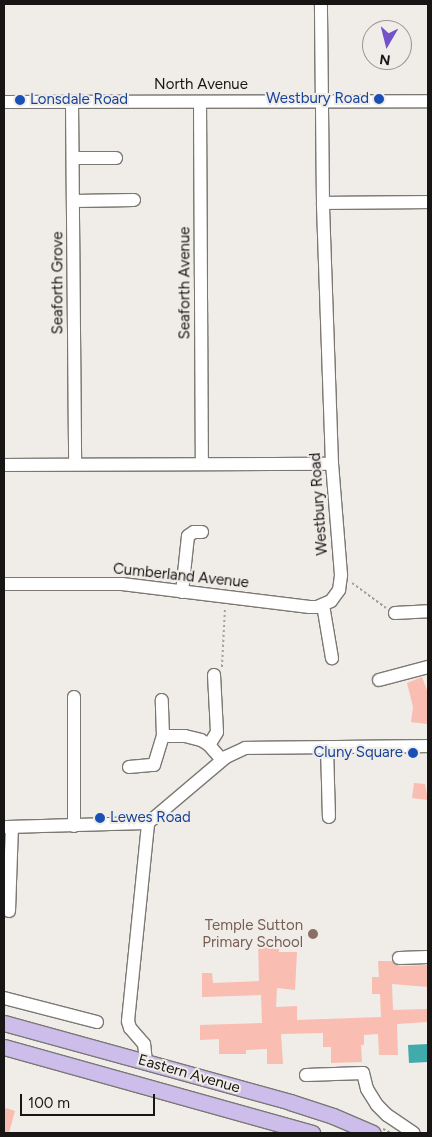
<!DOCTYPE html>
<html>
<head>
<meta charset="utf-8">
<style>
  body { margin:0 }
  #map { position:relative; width:432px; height:1137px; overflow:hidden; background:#f0ece8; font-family:Figtree,sans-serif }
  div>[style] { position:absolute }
  .water>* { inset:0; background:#41abab }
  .building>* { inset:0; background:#f9bdb1 }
  .path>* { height:2px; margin-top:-1px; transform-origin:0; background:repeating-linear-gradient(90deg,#a3a19e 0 2.5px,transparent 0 5px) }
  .roads { filter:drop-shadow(1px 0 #7b7874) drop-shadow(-1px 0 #7b7874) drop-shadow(0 1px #7b7874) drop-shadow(0 -1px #7b7874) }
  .minor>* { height:12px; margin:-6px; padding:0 6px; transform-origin:6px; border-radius:6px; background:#fff }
  .major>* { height:15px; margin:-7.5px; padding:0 7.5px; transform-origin:7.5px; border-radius:7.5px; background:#ccbdeb }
  .dots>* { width:14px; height:14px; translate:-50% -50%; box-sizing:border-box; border:2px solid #f0ece8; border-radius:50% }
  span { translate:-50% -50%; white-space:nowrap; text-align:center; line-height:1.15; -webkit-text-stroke:4px #f0ece8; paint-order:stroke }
  .street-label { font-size:15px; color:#171615 }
  .transit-label { font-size:15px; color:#164399 }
  .right { translate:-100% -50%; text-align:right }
  .left { translate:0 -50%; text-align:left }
  .education-label { font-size:15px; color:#785e54 }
  .frame { position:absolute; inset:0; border:5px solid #171615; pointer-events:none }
  .north { position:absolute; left:362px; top:20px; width:50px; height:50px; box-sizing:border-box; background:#f0ece8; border:1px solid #999694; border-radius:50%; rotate:188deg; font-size:14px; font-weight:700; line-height:20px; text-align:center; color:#171615 }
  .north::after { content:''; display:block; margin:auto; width:18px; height:22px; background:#7451ca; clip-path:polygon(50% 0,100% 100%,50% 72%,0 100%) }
  .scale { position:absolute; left:20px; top:1094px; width:135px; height:22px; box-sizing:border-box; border:2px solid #171615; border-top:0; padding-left:6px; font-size:15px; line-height:18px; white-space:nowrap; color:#171615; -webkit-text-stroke:4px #f0ece8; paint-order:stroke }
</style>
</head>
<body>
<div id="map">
  <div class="water">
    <div style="clip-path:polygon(428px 1044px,428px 1062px,409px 1063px,408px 1045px)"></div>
  </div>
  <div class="building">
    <div style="clip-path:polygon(422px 677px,428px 693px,427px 724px,411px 722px,413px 707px,407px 683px)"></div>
    <div style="clip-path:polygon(414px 783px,425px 784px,428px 800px,412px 798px)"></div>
    <div style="clip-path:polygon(270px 939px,270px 946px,279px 945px,279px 952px,297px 952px,295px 990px,277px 988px,276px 1007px,297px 1006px,297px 1020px,381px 1017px,380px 994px,372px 994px,372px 977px,379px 977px,378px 961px,392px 961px,399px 966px,428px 965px,428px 987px,392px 984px,393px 1010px,428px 1009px,428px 1022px,397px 1024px,398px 1055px,379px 1055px,378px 1034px,364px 1035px,364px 1045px,361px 1045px,362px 1062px,331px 1063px,331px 1047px,323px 1047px,323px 1033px,281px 1034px,283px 1064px,267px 1064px,267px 1049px,246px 1050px,246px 1054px,219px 1054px,219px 1039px,200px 1040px,200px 1025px,262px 1023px,261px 995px,202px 997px,202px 973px,212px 973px,213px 983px,259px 981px,258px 940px)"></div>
    <div style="clip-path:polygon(6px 1108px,15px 1111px,9px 1133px,4px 1133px,4px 1111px)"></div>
  </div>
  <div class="path">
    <div style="left:352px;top:583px;width:42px;rotate:36.3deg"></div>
    <div style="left:222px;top:667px;width:60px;rotate:-87.1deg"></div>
    <div style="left:383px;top:1129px;width:10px;rotate:24deg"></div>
  </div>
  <div class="roads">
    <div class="minor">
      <div style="left:4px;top:102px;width:424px;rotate:-0.1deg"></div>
      <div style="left:72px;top:102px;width:362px;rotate:89.5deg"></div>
      <div style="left:200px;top:102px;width:362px;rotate:89.7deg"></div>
      <div style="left:73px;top:158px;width:43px"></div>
      <div style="left:74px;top:201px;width:60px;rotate:-1deg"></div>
      <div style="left:323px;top:203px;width:105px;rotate:-0.5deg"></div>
      <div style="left:4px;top:465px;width:328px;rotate:-0.2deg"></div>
      <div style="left:4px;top:584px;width:118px"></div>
      <div style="left:122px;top:584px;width:189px;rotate:7deg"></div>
      <div style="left:310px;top:607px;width:7px"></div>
      <div style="left:317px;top:607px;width:15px;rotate:-23deg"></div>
      <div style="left:331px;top:601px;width:14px;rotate:-54deg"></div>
      <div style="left:339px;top:590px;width:15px;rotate:-82deg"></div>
      <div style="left:341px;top:575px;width:111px;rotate:-94.6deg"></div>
      <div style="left:332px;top:464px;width:261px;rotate:-92deg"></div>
      <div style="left:323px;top:203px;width:199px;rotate:-90.6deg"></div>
      <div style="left:182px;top:592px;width:56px;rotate:-83.9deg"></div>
      <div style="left:188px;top:536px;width:7px;rotate:-34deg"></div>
      <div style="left:194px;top:532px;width:8px"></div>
      <div style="left:323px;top:605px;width:54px;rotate:80.4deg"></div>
      <div style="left:395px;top:613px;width:33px;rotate:-3deg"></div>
      <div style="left:379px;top:680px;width:51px;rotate:-14.9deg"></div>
      <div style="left:74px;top:697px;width:129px;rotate:90deg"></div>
      <div style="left:163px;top:736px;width:22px"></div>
      <div style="left:185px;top:736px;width:16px;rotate:14deg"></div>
      <div style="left:201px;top:740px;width:9px;rotate:32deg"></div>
      <div style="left:209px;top:745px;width:20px;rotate:49deg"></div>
      <div style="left:209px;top:745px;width:15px;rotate:-58deg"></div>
      <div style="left:217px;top:732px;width:57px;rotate:-93deg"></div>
      <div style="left:327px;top:747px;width:70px;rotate:88.4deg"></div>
      <div style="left:129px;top:767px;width:25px;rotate:-5deg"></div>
      <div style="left:154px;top:765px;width:30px;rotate:-73deg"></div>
      <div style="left:163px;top:736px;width:36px;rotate:-92deg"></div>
      <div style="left:148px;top:823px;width:102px;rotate:-40.2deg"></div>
      <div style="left:226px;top:757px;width:21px;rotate:-25deg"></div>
      <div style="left:245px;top:748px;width:183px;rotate:-0.6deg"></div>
      <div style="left:4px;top:827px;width:144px;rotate:-1.6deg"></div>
      <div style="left:9px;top:911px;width:84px;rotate:-88deg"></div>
      <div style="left:399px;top:958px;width:29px;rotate:-2deg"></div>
      <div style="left:4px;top:998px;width:96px;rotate:14.5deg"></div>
      <div style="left:146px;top:1062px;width:18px;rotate:-96deg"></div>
      <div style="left:144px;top:1044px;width:21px;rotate:-131deg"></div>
      <div style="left:130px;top:1028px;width:7px;rotate:-106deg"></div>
      <div style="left:128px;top:1021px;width:199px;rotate:-84.2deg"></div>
      <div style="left:306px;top:1075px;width:57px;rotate:-2deg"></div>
      <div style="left:363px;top:1073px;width:16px;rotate:76deg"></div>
      <div style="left:367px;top:1089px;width:19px;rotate:58deg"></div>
      <div style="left:377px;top:1105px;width:14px;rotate:45deg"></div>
      <div style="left:387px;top:1115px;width:32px;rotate:34deg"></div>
    </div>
    <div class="major">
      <div style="left:4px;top:1023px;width:297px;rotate:15.4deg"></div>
      <div style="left:290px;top:1102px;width:45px;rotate:18deg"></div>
      <div style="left:333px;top:1116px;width:43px;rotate:23deg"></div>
      <div style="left:4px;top:1047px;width:320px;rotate:15.6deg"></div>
    </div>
  </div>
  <div class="dots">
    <div style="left:379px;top:99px;background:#1a4fb4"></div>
    <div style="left:20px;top:100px;background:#1a4fb4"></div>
    <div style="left:413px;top:753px;background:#1a4fb4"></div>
    <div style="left:100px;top:818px;background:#1a4fb4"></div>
    <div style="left:313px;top:934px;background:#8d6e63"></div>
  </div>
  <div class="street-label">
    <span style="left:201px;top:85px">North Avenue</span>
    <span style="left:58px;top:283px;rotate:-90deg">Seaforth Grove</span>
    <span style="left:185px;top:283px;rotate:-90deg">Seaforth Avenue</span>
    <span style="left:319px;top:504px;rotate:-94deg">Westbury Road</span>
    <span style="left:181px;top:576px;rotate:6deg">Cumberland Avenue</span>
    <span style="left:189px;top:1074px;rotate:16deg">Eastern Avenue</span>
  </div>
  <div class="transit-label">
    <span class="right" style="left:369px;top:99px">Westbury Road</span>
    <span class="left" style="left:30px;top:100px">Lonsdale Road</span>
    <span class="right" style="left:403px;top:753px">Cluny Square</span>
    <span class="left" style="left:110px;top:818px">Lewes Road</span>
  </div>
  <div class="education-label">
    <span class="right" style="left:303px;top:934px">Temple Sutton<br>Primary School</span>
  </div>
  <div class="frame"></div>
  <div class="north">N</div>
  <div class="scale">100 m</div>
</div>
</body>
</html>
